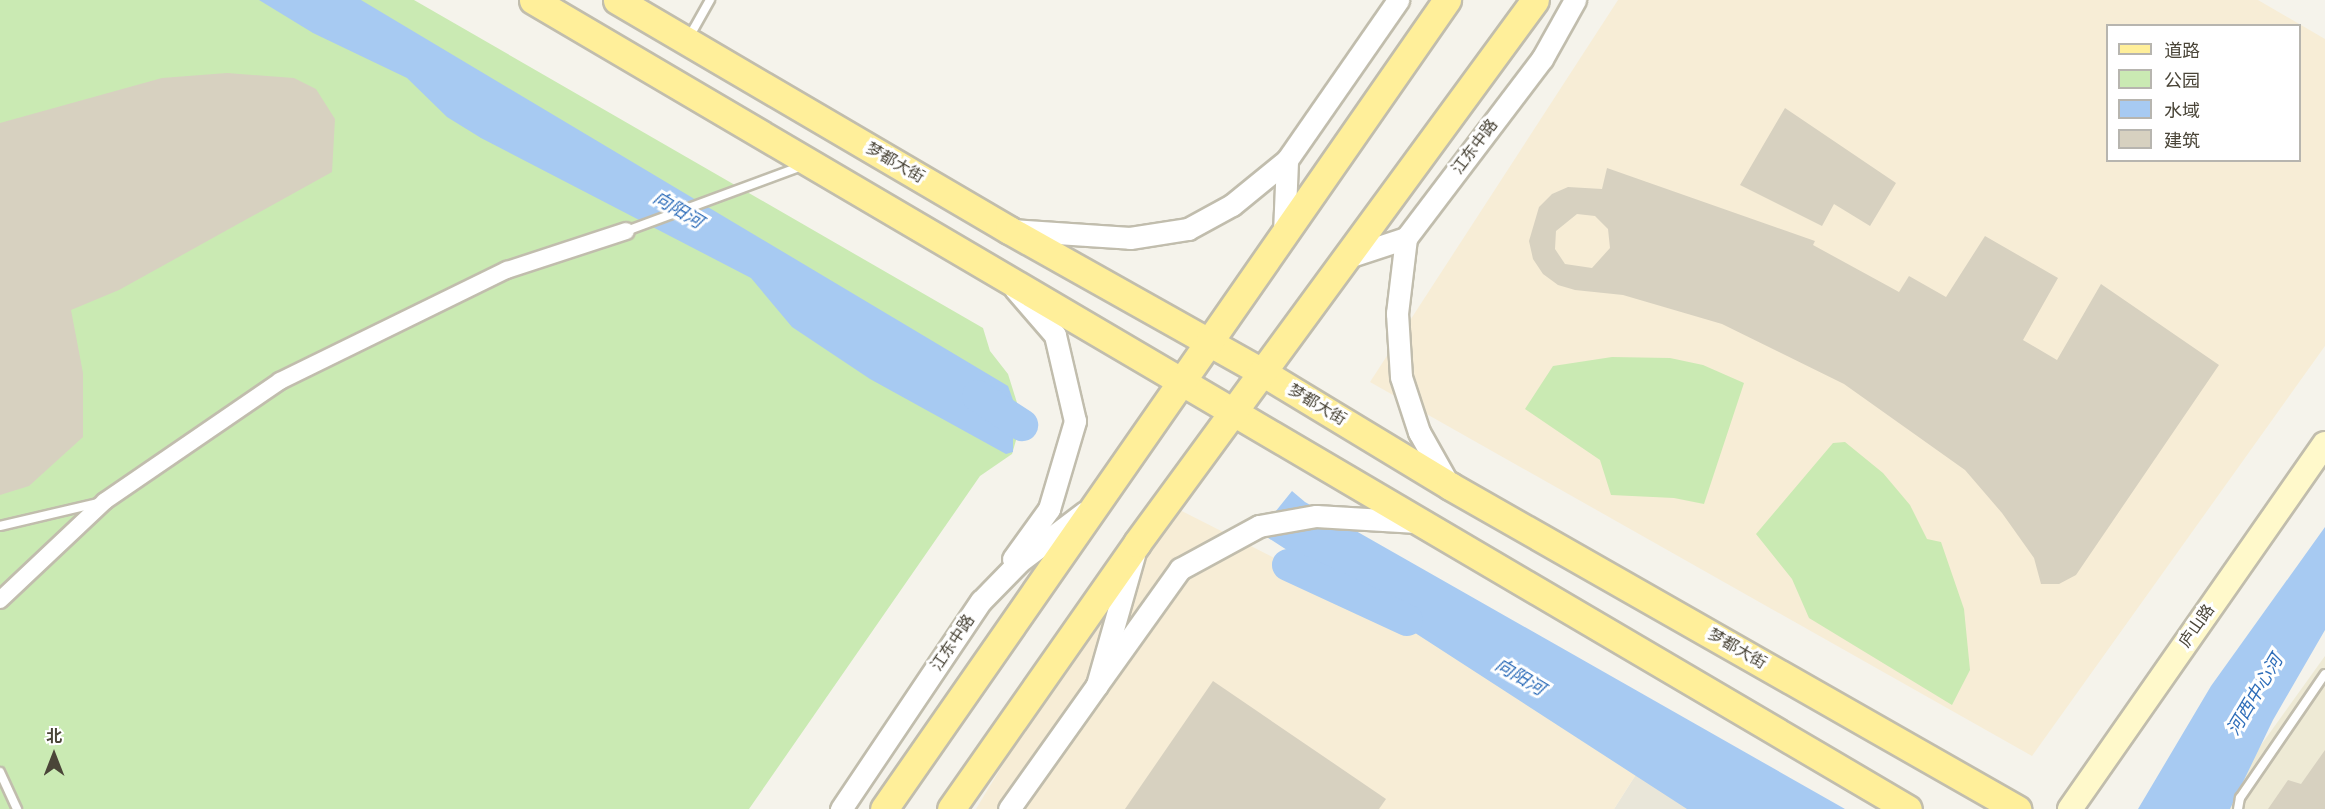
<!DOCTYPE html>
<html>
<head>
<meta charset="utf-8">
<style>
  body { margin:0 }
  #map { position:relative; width:2325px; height:809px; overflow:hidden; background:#f5f3eb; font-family:"Public Sans","Noto Sans SC",sans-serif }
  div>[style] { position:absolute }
  .residential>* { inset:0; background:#e9e6d9 }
  .commercial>* { inset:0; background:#f7edd6 }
  .education>* { inset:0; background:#eeead5 }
  .green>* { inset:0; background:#caeab3 }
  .water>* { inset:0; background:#a7caf2 }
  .river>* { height:32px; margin:-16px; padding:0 16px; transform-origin:16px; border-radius:16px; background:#a7caf2 }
  .building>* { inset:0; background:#d7d1c0 }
  .roads { filter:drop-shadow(2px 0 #c1bdad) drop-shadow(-2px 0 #c1bdad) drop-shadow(0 2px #c1bdad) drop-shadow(0 -2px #c1bdad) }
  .service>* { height:8px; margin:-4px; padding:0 4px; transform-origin:4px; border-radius:4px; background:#fff }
  .minor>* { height:16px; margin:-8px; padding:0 8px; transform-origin:8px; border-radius:8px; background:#fff }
  .tertiary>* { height:21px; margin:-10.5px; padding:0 10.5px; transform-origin:10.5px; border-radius:10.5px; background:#fff }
  .secondary>* { height:24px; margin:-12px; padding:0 12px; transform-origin:12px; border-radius:12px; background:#fff9cb }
  .primary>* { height:27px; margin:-13.5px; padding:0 13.5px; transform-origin:13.5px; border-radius:13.5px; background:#ffef9a }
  span { translate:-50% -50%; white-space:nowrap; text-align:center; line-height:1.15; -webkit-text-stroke:6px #fff; paint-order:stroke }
  .street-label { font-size:16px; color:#4a4538 }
  .water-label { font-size:18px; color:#2e6db9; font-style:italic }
  .legend { position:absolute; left:2106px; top:24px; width:195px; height:138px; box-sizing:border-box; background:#fff; border:2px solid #b7b5af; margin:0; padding:8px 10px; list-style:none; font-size:18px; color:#4a4538 }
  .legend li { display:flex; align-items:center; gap:12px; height:30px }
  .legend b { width:30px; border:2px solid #b7b5af }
  .north { position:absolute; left:24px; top:725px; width:60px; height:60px; -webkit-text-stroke:4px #fff; paint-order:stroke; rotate:0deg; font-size:16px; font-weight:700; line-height:24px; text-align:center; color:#4a4538 }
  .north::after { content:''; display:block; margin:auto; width:21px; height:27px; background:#4a4538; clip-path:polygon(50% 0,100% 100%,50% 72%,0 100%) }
</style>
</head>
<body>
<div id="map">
  <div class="residential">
    <div style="clip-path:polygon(1649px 754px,1724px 809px,1614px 809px)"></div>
  </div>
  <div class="commercial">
    <div style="clip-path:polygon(evenodd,1618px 0,2258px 0,2325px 39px,2325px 346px,2032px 756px,1370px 382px,1618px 0,2108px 26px,2300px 26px,2300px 160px,2108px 160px,2108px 26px)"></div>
    <div style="clip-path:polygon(1168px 504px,1288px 565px,1482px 655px,1649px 754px,1614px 809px,976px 809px,1137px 543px)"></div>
  </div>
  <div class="education">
    <div style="clip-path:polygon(2325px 656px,2325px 809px,2215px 809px)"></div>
  </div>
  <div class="green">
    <div style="clip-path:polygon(0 0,414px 0,983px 328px,990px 351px,1008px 374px,1018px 406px,1019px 430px,1012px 454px,980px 476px,749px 809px,0 809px)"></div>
    <div style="clip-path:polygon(1612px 357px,1670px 358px,1703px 365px,1744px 383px,1704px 504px,1674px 498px,1611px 495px,1600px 460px,1525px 409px,1553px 366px)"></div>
    <div style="clip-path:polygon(1845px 442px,1883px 473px,1910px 505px,1927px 539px,1941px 542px,1964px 609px,1970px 670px,1952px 705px,1809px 618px,1792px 579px,1756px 534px,1833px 443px)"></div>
  </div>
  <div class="water">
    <div style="clip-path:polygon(259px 0,361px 0,1008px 386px,1013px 400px,1013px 452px,1006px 454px,870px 379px,792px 327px,751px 278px,481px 138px,447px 117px,407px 78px,313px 33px)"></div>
    <div style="clip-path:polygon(1292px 491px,1305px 502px,1845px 809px,1687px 809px,1259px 532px)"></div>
    <div style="clip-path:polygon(2325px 527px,2325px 630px,2273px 720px,2230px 809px,2138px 809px,2211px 686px)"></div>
  </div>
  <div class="river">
    <div style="left:978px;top:396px;width:53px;rotate:33.4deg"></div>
    <div style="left:1288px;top:565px;width:131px;rotate:24.8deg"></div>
  </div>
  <div class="building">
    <div style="clip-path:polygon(227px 73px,294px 78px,316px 89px,335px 119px,332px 172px,119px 290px,71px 310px,83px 373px,83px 437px,29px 486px,0 495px,0 123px,162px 78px)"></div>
    <div style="clip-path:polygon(1785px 108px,1896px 183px,1870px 226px,1834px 204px,1822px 226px,1740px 185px)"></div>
    <div style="clip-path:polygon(evenodd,1607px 168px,1815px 241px,1813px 245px,1899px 292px,1909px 276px,1946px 297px,1985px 236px,2058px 278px,2023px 340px,2057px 360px,2101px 284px,2219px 365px,2076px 575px,2059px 584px,2041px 584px,2034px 558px,2002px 513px,1965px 470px,1844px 384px,1722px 324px,1623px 295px,1575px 290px,1558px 285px,1543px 274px,1533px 259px,1529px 241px,1539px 207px,1552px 194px,1568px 187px,1602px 189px,1607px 168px,1577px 214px,1595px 216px,1608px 229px,1610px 248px,1592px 268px,1565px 264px,1555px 249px,1556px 231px,1577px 214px)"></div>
    <div style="clip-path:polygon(1213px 681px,1386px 799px,1379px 809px,1125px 809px)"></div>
    <div style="clip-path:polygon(2325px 750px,2325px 809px,2268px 809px,2288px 780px,2301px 784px)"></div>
  </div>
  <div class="roads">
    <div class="service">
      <div style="left:688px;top:39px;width:45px;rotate:-60.6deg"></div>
      <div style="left:626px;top:231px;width:188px;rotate:-20.3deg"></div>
      <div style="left:0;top:526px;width:101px;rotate:-13.2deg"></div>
      <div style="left:0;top:772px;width:41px;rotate:65.3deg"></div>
      <div style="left:2238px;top:809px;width:11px;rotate:-80deg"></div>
      <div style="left:2240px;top:798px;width:150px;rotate:-55.6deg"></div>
    </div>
    <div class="minor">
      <div style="left:0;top:600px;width:144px;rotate:-43.3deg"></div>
      <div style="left:105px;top:501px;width:212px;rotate:-34.4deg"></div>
      <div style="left:280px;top:381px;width:253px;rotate:-26.1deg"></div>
      <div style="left:507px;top:270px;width:125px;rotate:-18.1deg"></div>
    </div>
    <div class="tertiary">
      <div style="left:1011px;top:230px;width:119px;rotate:3.8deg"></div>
      <div style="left:1130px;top:238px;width:59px;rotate:-8.8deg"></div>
      <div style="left:1188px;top:229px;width:50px;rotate:-28.6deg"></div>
      <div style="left:1232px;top:205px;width:71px;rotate:-39.3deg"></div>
      <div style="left:1284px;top:233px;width:73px;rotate:-87.6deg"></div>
      <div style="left:1287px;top:160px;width:195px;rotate:-55.2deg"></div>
      <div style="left:1406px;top:238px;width:76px;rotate:96.8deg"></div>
      <div style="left:1397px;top:313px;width:64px;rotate:86.4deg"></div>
      <div style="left:1401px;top:377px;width:58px;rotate:71.9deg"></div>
      <div style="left:1419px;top:432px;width:61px;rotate:60.5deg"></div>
      <div style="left:1345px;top:258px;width:64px;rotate:-18.2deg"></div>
      <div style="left:1406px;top:238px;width:225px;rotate:-52.8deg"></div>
      <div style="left:1542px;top:59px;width:68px;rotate:-60.8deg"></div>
      <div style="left:1013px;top:559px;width:62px;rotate:-54.2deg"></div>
      <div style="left:1049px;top:509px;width:92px;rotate:-73.5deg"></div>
      <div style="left:1075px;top:421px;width:88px;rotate:-103.1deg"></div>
      <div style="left:1055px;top:335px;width:61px;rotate:-131deg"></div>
      <div style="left:1097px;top:685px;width:143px;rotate:-54.4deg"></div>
      <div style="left:1180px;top:569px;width:90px;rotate:-28.6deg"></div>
      <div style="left:1259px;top:526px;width:58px;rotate:-10deg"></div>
      <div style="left:1316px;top:516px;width:101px;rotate:3.4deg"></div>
      <div style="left:841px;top:809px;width:251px;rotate:-56.1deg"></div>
      <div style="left:981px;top:601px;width:54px;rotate:-45.7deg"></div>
      <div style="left:1019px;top:562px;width:83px;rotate:-37.1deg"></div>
      <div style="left:1009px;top:809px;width:152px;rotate:-54.6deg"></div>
      <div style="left:1097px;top:685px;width:135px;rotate:-74.1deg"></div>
    </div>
    <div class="secondary">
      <div style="left:2070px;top:809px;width:445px;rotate:-55.1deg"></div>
    </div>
    <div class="primary">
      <div style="left:533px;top:0;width:1595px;rotate:30.47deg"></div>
      <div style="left:617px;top:0;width:454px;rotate:30.4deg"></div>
      <div style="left:1009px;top:230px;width:290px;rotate:29.3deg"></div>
      <div style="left:1262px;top:372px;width:220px;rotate:31.2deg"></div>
      <div style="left:1450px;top:486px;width:653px;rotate:29.67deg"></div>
      <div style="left:884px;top:809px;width:986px;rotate:-55.17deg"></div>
      <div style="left:951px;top:809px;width:325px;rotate:-55deg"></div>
      <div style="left:1137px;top:543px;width:673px;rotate:-53.76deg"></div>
    </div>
  </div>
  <div class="street-label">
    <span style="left:1475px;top:147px;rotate:-53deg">江东中路</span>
    <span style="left:895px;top:163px;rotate:30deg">梦都大街</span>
    <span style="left:1317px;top:405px;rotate:31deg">梦都大街</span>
    <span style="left:2197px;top:626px;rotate:-55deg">庐山路</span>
    <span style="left:953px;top:643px;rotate:-56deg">江东中路</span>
    <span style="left:1737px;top:649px;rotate:30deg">梦都大街</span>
  </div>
  <div class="water-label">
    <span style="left:678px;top:210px;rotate:31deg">向阳河</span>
    <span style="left:1520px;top:677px;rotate:31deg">向阳河</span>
    <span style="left:2255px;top:695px;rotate:-59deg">河西中心河</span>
  </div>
  <ul class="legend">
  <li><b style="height:8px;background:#ffef9a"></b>道路</li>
  <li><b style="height:16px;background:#caeab3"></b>公园</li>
  <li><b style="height:16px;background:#a7caf2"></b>水域</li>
  <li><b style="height:16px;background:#d7d1c0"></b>建筑</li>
  </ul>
  <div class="north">北</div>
</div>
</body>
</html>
